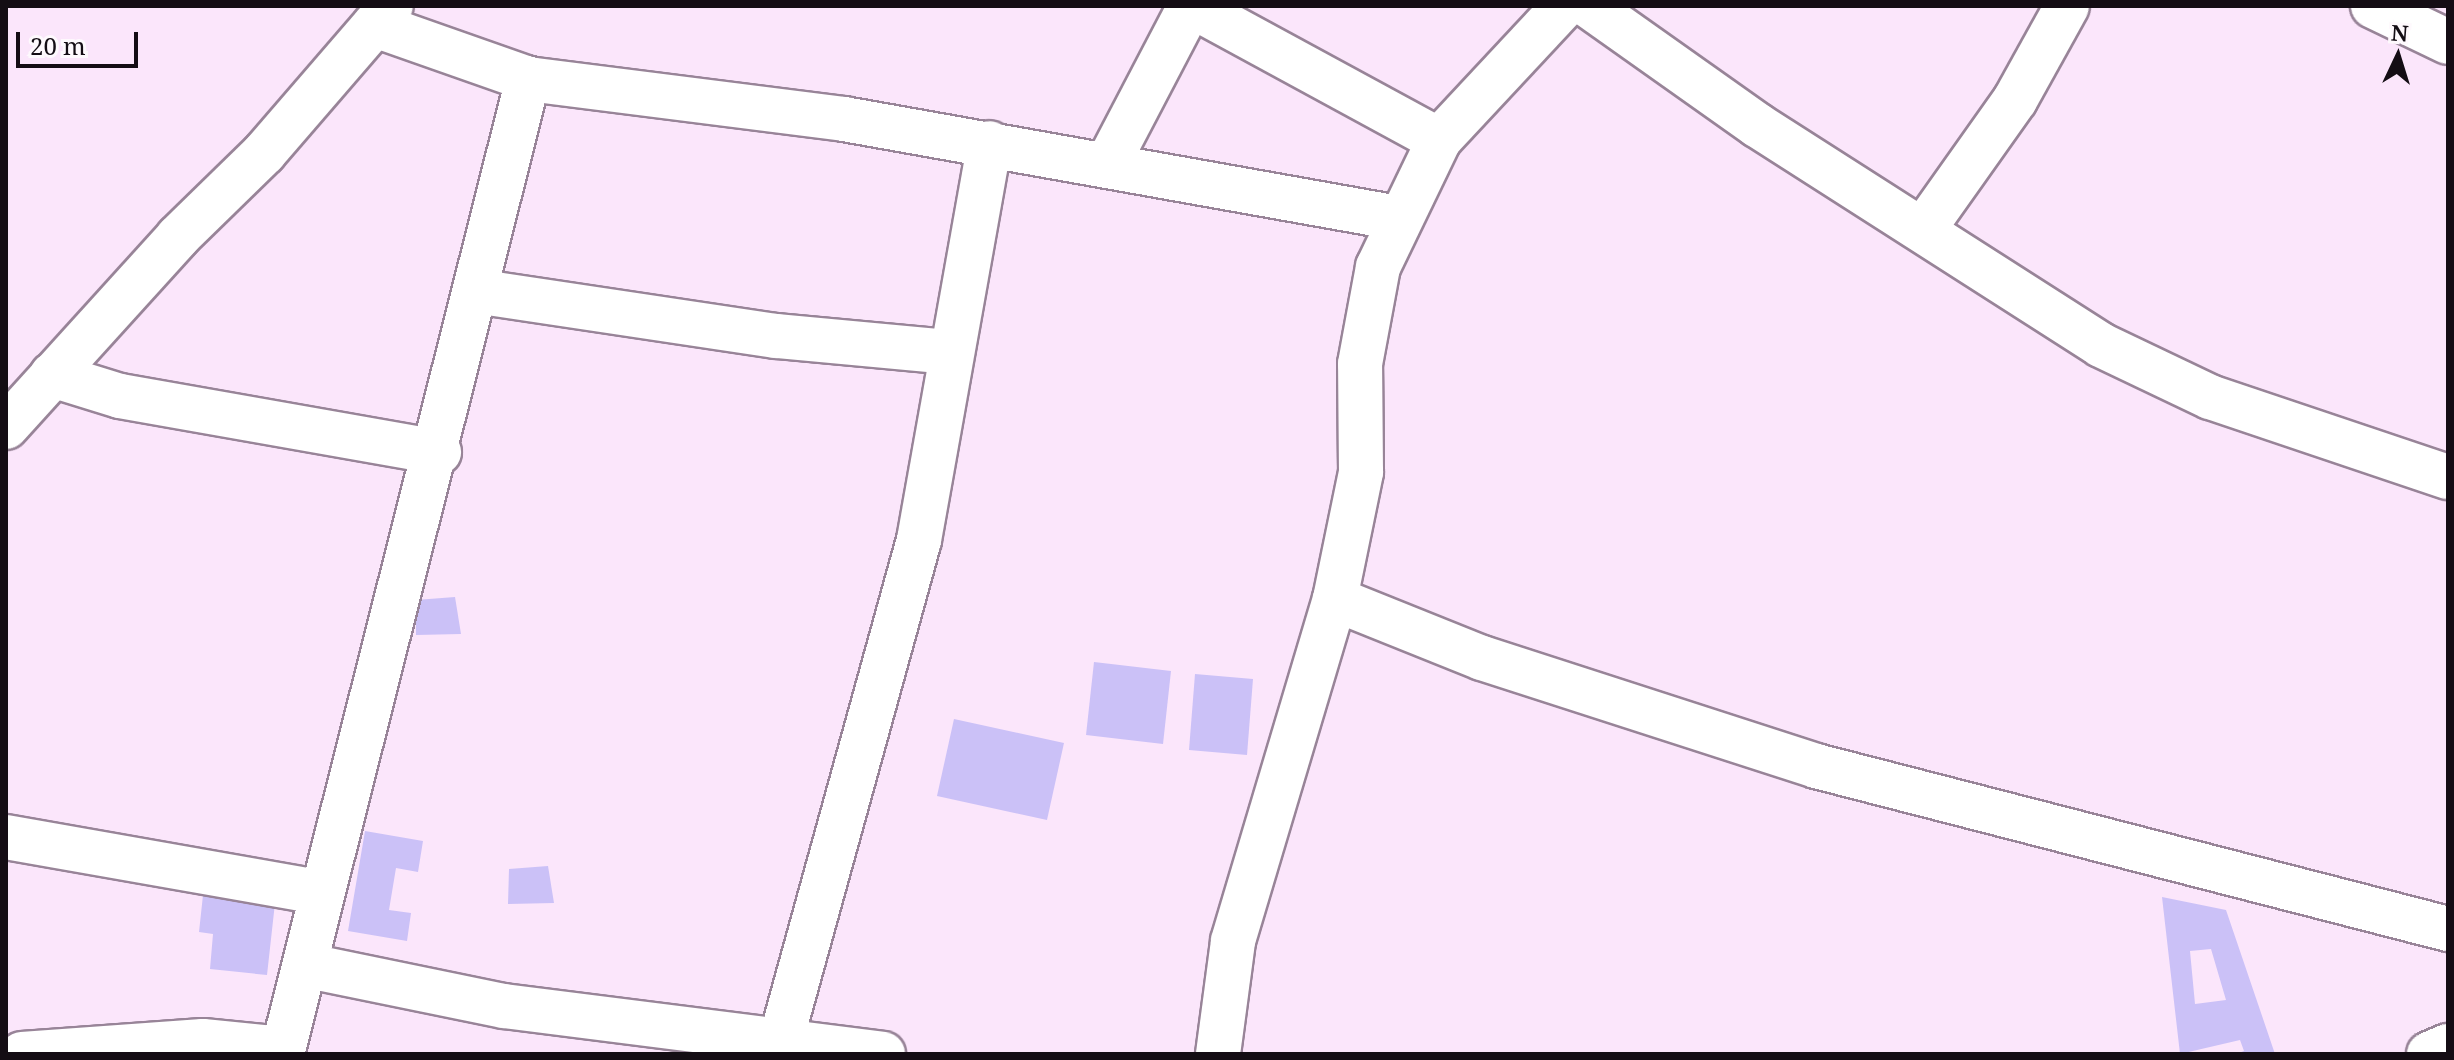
<!DOCTYPE html>
<html>
<head>
<meta charset="utf-8">
<style>
  body { margin:0 }
  #map { position:relative; width:2454px; height:1060px; overflow:hidden; background:#fbe6fb; font-family:"Noto Serif",serif }
  div>[style] { position:absolute }
  .building>* { inset:0; background:#cbc1f7 }
  .roads { filter:drop-shadow(2px 0 #988498) drop-shadow(-2px 0 #988498) drop-shadow(0 2px #988498) drop-shadow(0 -2px #988498) }
  .minor>* { height:44px; margin:-22px; padding:0 22px; transform-origin:22px; border-radius:22px; background:#fff }
  span { translate:-50% -50%; white-space:nowrap; text-align:center; line-height:1.15; -webkit-text-stroke:6px #fef9fd; paint-order:stroke }
  .frame { position:absolute; inset:0; border:8px solid #140d14; pointer-events:none }
  .north { position:absolute; left:2358px; top:16px; width:80px; height:80px; -webkit-text-stroke:6px #fef9fd; paint-order:stroke; rotate:4deg; font-size:22px; font-weight:700; line-height:32px; text-align:center; color:#140d14 }
  .north::after { content:''; display:block; margin:auto; width:28px; height:36px; background:#140d14; clip-path:polygon(50% 0,100% 100%,50% 72%,0 100%) }
  .scale { position:absolute; left:16px; top:32px; width:122px; height:36px; box-sizing:border-box; border:4px solid #140d14; border-top:0; padding-left:10px; font-size:24px; line-height:28px; white-space:nowrap; color:#140d14; -webkit-text-stroke:6px #fef9fd; paint-order:stroke }
</style>
</head>
<body>
<div id="map">
  <div class="building">
    <div style="clip-path:polygon(455px 597px,461px 634px,416px 635px,416px 600px)"></div>
    <div style="clip-path:polygon(1094px 662px,1171px 671px,1163px 744px,1086px 735px)"></div>
    <div style="clip-path:polygon(1195px 674px,1253px 679px,1247px 755px,1189px 750px)"></div>
    <div style="clip-path:polygon(954px 719px,1064px 743px,1047px 820px,937px 796px)"></div>
    <div style="clip-path:polygon(365px 831px,423px 841px,418px 872px,396px 868px,389px 910px,411px 913px,407px 941px,348px 931px)"></div>
    <div style="clip-path:polygon(548px 866px,554px 903px,508px 904px,509px 869px)"></div>
    <div style="clip-path:polygon(203px 895px,275px 903px,267px 975px,210px 969px,213px 934px,199px 932px)"></div>
    <div style="clip-path:polygon(evenodd,2162px 897px,2226px 910px,2275px 1054px,2236px 1054px,2244px 1051px,2240px 1040px,2180px 1054px,2162px 897px,2211px 949px,2226px 1000px,2195px 1004px,2190px 951px,2211px 949px)"></div>
  </div>
  <div class="roads">
    <div class="minor">
      <div style="left:1192px;top:6px;width:281px;rotate:28.5deg"></div>
      <div style="left:1589px;top:6px;width:206px;rotate:35.3deg"></div>
      <div style="left:1757px;top:125px;width:408px;rotate:32.6deg"></div>
      <div style="left:2101px;top:345px;width:121px;rotate:25.5deg"></div>
      <div style="left:2210px;top:397px;width:251px;rotate:18.6deg"></div>
      <div style="left:2373px;top:6px;width:83px;rotate:25.6deg"></div>
      <div style="left:375px;top:25px;width:162px;rotate:19.4deg"></div>
      <div style="left:528px;top:79px;width:319px;rotate:7.2deg"></div>
      <div style="left:844px;top:119px;width:563px;rotate:10.13deg"></div>
      <div style="left:1107px;top:165px;width:179px;rotate:-62.4deg"></div>
      <div style="left:1925px;top:227px;width:156px;rotate:-54.7deg"></div>
      <div style="left:2015px;top:100px;width:107px;rotate:-61deg"></div>
      <div style="left:475px;top:291px;width:304px;rotate:8.5deg"></div>
      <div style="left:776px;top:336px;width:175px;rotate:5.3deg"></div>
      <div style="left:52px;top:375px;width:71px;rotate:17.2deg"></div>
      <div style="left:120px;top:396px;width:324px;rotate:10deg"></div>
      <div style="left:6px;top:427px;width:256px;rotate:-47.8deg"></div>
      <div style="left:178px;top:237px;width:120px;rotate:-44.3deg"></div>
      <div style="left:264px;top:153px;width:194px;rotate:-49.2deg"></div>
      <div style="left:1335px;top:599px;width:158px;rotate:21.9deg"></div>
      <div style="left:1482px;top:658px;width:351px;rotate:17.9deg"></div>
      <div style="left:1816px;top:766px;width:653px;rotate:14.46deg"></div>
      <div style="left:6px;top:837px;width:316px;rotate:10deg"></div>
      <div style="left:309px;top:966px;width:199px;rotate:11.6deg"></div>
      <div style="left:504px;top:1006px;width:382px;rotate:7.2deg"></div>
      <div style="left:22px;top:1054px;width:181px;rotate:-4.1deg"></div>
      <div style="left:203px;top:1041px;width:80px;rotate:5.7deg"></div>
      <div style="left:282px;top:1054px;width:1006px;rotate:-75.84deg"></div>
      <div style="left:777px;top:1054px;width:533px;rotate:-74.56deg"></div>
      <div style="left:919px;top:540px;width:403px;rotate:-79.9deg"></div>
      <div style="left:1218px;top:1054px;width:114px;rotate:-82.4deg"></div>
      <div style="left:1233px;top:941px;width:357px;rotate:-73.4deg"></div>
      <div style="left:1335px;top:599px;width:130px;rotate:-78.4deg"></div>
      <div style="left:1361px;top:472px;width:108px;rotate:-90.5deg"></div>
      <div style="left:1360px;top:364px;width:99px;rotate:-79.5deg"></div>
      <div style="left:1378px;top:267px;width:141px;rotate:-64.3deg"></div>
      <div style="left:1439px;top:140px;width:183px;rotate:-47deg"></div>
      <div style="left:2429px;top:1054px;width:21px;rotate:-23deg"></div>
    </div>
  </div>
  <div class="frame"></div>
  <div class="north">N</div>
  <div class="scale">20 m</div>
</div>
</body>
</html>
